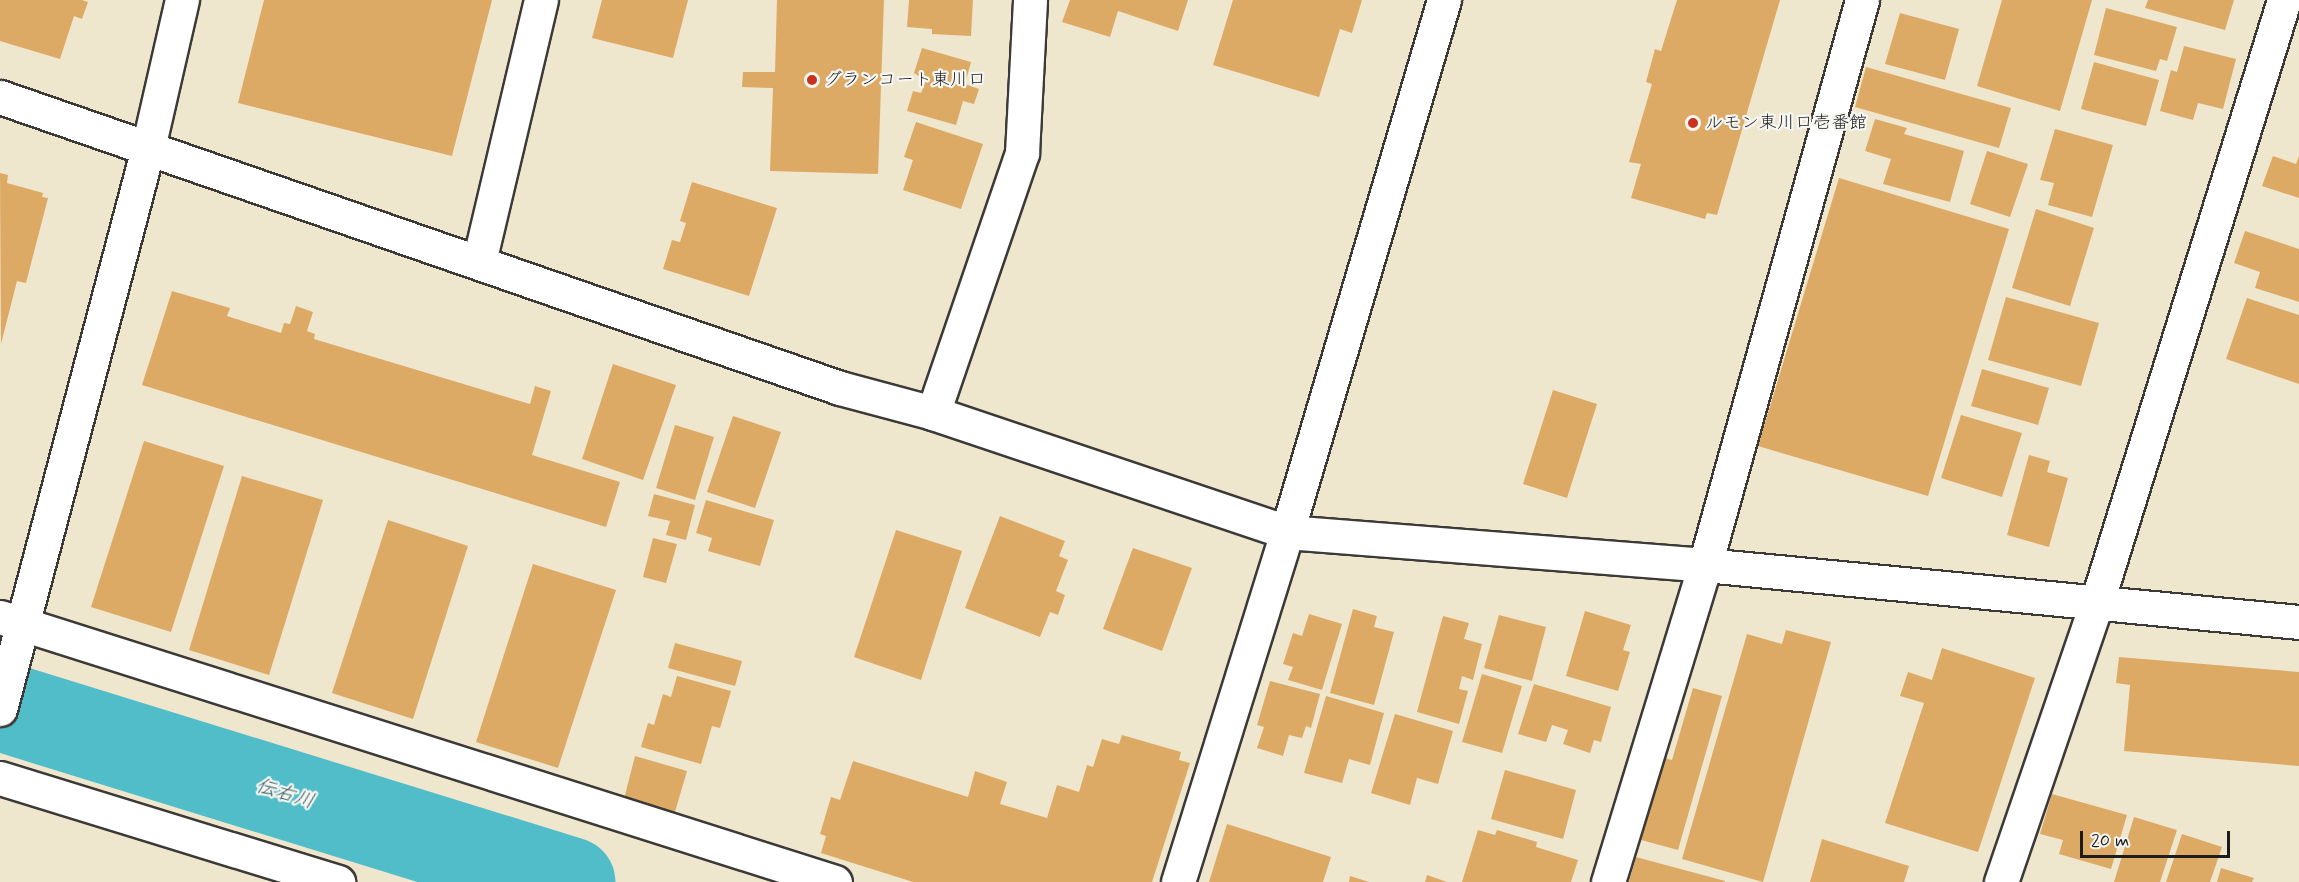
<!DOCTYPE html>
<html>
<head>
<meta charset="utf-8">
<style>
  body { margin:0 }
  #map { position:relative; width:2299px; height:882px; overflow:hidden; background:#efe6ce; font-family:Mynerve,"Klee One",sans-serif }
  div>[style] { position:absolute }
  .river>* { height:90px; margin:-45px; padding:0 45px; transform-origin:45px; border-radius:45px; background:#50bdc9 }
  .building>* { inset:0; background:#da6 }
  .roads { filter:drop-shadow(2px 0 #3c3a37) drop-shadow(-2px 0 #3c3a37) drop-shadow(0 2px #3c3a37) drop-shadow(0 -2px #3c3a37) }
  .minor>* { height:33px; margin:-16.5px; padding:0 16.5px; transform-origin:16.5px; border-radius:16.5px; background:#fff }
  .tertiary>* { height:33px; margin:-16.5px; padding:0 16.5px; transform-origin:16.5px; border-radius:16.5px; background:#fff }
  .dots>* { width:16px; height:16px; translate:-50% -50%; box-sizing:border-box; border:3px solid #f6f6f2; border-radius:50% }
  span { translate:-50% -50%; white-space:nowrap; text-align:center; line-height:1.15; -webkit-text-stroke:4.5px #f6f6f2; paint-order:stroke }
  .poi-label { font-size:18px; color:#1c1c1c }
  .left { translate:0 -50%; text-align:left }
  .water-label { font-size:20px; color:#315c61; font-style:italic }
  .scale { position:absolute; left:2080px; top:831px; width:150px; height:27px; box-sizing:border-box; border:3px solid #1c1c1c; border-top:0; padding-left:8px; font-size:18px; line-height:21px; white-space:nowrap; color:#1c1c1c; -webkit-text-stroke:4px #f6f6f2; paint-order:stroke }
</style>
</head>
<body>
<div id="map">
  <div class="river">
    <div style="left:0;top:706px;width:597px;rotate:17.16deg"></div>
  </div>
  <div class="building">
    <div style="clip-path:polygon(0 0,82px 0,88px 2px,82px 19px,74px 16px,60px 59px,0 41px)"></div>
    <div style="clip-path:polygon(264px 0,492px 0,452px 156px,238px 103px)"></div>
    <div style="clip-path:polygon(602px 0,688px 0,673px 58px,592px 38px)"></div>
    <div style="clip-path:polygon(777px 0,884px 0,878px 174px,770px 171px,773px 88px,742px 87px,743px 72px,775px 72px)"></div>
    <div style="clip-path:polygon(909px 0,973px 0,971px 36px,932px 34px,932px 29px,907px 27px)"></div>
    <div style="clip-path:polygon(1070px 0,1188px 0,1178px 31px,1118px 11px,1110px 37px,1062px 22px)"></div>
    <div style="clip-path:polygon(1233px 0,1362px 0,1352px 33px,1340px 29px,1319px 97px,1213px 65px)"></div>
    <div style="clip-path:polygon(1677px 0,1780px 0,1717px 215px,1707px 213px,1705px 219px,1631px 198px,1641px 164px,1629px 162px,1652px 84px,1646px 82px,1655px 49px,1661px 51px)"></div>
    <div style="clip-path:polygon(2002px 0,2092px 0,2060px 111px,1977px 86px)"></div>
    <div style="clip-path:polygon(2148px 0,2234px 0,2225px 30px,2145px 8px)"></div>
    <div style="clip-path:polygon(2106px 8px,2177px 27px,2167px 61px,2160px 59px,2156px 71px,2094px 55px)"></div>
    <div style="clip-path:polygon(1900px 13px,1959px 29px,1945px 80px,1885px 64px)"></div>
    <div style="clip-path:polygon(2184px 46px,2236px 59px,2223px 109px,2198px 103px,2193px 120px,2160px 111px,2171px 70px,2177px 72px)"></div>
    <div style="clip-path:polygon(922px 48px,971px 62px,965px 84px,979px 89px,974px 104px,963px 101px,956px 125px,907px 111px,913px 91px,921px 93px,926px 81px,914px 73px)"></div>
    <div style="clip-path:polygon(2094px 62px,2159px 80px,2146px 126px,2081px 109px)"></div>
    <div style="clip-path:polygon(1866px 67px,2011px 108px,1999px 148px,1855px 107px)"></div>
    <div style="clip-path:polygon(1875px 119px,1907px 128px,1904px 134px,1964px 151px,1950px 202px,1883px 184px,1891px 159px,1865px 151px)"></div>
    <div style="clip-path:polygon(916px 122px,983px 144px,961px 209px,903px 190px,913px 160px,904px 157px)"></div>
    <div style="clip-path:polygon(2055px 129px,2113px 145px,2092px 217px,2048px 205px,2054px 183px,2040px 180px)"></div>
    <div style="clip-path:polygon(1987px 151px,2028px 164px,2010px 217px,1970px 204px)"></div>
    <div style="clip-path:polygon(2273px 156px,2296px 164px,2299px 156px,2299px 198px,2262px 186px)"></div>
    <div style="clip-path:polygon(0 173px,8px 175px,7px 183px,43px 193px,42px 197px,48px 198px,26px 283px,17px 281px,1px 344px)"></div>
    <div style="clip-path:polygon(1839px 178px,2009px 229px,1928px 496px,1758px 446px)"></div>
    <div style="clip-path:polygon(692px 182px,777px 208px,749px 296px,663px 269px,672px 240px,680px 242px,686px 223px,680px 221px)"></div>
    <div style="clip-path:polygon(2036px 209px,2094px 228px,2070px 306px,2012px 288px)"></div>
    <div style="clip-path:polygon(2245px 231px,2299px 249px,2299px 302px,2255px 288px,2260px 272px,2234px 263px)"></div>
    <div style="clip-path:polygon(172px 291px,230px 308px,227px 316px,281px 333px,284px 323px,290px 324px,296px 306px,313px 312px,307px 331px,315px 334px,314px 339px,530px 404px,535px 386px,551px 391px,532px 455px,620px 482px,606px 527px,142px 385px)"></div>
    <div style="clip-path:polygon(2006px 297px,2099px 323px,2081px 386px,1988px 360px)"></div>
    <div style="clip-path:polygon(2247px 298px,2299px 315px,2299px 384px,2226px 359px)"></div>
    <div style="clip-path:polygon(613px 364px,676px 385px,643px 480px,582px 459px)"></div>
    <div style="clip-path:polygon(1982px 369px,2049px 388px,2038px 425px,1971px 406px)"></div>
    <div style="clip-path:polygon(1553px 390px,1597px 404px,1567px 498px,1523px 484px)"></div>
    <div style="clip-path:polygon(1961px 415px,2022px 433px,2002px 497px,1941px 478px)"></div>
    <div style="clip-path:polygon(733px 416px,781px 432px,755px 508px,707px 492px)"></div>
    <div style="clip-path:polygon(675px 425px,714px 437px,695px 500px,656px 488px)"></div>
    <div style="clip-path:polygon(144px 441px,224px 466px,171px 632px,91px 607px)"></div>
    <div style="clip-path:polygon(2029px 455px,2050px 461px,2047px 472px,2068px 478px,2049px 547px,2007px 535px)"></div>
    <div style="clip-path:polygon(242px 476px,323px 500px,269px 675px,189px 650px)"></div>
    <div style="clip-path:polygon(654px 494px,695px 505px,686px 540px,666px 535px,670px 521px,648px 516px)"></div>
    <div style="clip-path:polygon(706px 500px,774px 520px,760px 566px,708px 551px,712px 538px,696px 533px)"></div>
    <div style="clip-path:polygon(1000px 516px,1065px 541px,1059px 556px,1068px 560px,1056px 591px,1065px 595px,1058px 615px,1050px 612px,1040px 637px,965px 608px)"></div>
    <div style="clip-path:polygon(388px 520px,468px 546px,413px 719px,332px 693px)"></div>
    <div style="clip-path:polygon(896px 530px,962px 551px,921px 680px,854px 657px)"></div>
    <div style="clip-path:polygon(653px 538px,677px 544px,666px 583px,643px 577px)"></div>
    <div style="clip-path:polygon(1133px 548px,1192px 568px,1162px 651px,1103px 629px)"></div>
    <div style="clip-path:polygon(533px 564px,616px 590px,558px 768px,476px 742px)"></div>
    <div style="clip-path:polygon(1353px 609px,1377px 616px,1374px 627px,1394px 632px,1374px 705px,1330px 693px)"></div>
    <div style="clip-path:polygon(1585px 611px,1631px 625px,1623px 650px,1630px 652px,1618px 691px,1566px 676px)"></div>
    <div style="clip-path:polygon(1309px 614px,1342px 624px,1322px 690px,1288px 680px,1293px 667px,1283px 664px,1293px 633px,1302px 636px)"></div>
    <div style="clip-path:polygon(1499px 615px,1546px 627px,1532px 681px,1484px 668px)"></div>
    <div style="clip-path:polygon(1443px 616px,1469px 623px,1464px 639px,1482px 644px,1473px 680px,1462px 676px,1459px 689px,1468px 691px,1459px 724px,1417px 712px)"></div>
    <div style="clip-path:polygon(1786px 630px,1831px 642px,1763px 882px,1682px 859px,1747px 634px,1782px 644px)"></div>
    <div style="clip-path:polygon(675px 643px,742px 661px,735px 686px,668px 668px)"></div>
    <div style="clip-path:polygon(1942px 648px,2035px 678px,1978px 852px,1885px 823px,1924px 703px,1900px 696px,1908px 672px,1932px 680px)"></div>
    <div style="clip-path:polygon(2119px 657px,2299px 672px,2299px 766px,2124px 751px,2130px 685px,2116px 683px)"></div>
    <div style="clip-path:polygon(1482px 674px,1522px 686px,1502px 753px,1462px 742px)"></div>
    <div style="clip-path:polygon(677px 676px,731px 691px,720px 728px,712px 726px,701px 764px,641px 747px,648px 723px,654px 725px,663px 694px,671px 697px)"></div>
    <div style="clip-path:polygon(1270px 681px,1320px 694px,1311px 728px,1306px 726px,1302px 738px,1289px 735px,1283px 756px,1257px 748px,1264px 727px,1257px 725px)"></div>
    <div style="clip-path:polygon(1534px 684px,1611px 707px,1601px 742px,1594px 740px,1590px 753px,1563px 744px,1568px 730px,1552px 725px,1546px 742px,1518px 734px)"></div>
    <div style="clip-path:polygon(1693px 688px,1722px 696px,1678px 850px,1641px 840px,1664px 758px,1672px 760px)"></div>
    <div style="clip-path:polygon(1326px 696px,1384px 713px,1370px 765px,1349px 759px,1342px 783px,1304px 773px)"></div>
    <div style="clip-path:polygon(1395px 714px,1453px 731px,1438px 784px,1417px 778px,1410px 805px,1371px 793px)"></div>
    <div style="clip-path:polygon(1122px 735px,1181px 752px,1179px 760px,1190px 763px,1152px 882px,913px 882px,821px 853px,826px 836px,820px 834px,831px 797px,840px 800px,853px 761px,968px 797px,975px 771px,1007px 782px,1000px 804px,1047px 818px,1057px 785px,1079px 792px,1087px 765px,1093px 767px,1102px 739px,1119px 744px)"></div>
    <div style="clip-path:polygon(635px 756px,687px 771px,675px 812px,624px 799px)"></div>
    <div style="clip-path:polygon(1505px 770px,1576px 790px,1563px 839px,1491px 819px)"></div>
    <div style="clip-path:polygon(2052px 794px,2127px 815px,2111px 869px,2059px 854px,2063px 840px,2040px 834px)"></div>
    <div style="clip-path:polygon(2134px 817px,2177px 830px,2160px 882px,2114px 882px)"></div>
    <div style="clip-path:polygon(1227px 824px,1331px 857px,1323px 882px,1209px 882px)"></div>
    <div style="clip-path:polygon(1478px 830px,1495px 835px,1497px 830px,1537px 842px,1536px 847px,1578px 860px,1571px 882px,1462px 882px)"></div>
    <div style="clip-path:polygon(2182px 834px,2222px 847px,2210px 882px,2166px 882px)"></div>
    <div style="clip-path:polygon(1822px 839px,1909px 866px,1904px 882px,1810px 882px)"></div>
    <div style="clip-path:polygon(1636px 857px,1725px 881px,1725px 882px,1629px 882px)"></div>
    <div style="clip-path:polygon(2221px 868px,2254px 878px,2252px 882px,2217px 882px)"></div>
    <div style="clip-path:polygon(1427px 875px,1447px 882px,1425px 882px)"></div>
    <div style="clip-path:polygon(1350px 876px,1369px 882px,1349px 882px)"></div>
  </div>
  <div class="roads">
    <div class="minor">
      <div style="left:479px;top:262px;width:269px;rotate:-76.7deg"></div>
      <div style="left:933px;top:413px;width:275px;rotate:-71.1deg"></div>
      <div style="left:1022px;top:153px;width:153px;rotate:-87deg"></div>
      <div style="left:0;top:617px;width:876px;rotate:17.61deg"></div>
      <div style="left:0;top:778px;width:354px;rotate:17.1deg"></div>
      <div style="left:1178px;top:882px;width:367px;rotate:-72.7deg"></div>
      <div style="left:1287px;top:532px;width:555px;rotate:-73.56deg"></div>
      <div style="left:1608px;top:882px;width:332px;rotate:-73deg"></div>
      <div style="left:1705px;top:565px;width:586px;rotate:-74.47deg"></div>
      <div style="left:2001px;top:882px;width:296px;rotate:-71.1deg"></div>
      <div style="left:2097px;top:602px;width:630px;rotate:-72.74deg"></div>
    </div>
    <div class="tertiary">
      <div style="left:0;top:97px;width:889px;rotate:19.11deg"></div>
      <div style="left:840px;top:388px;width:96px;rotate:15deg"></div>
      <div style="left:933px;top:413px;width:373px;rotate:18.6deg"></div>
      <div style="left:1287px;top:532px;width:419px;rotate:4.5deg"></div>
      <div style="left:1705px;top:565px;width:597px;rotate:5.48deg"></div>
      <div style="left:0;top:709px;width:580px;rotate:-75.22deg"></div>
      <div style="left:148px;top:148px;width:152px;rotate:-77.1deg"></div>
    </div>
  </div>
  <div class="dots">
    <div style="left:812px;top:80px;background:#c8321e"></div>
    <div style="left:1693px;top:123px;background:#c8321e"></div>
  </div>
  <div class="poi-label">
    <span class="left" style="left:824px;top:80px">グランコート東川口</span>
    <span class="left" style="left:1705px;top:123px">ルモン東川口壱番館</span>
  </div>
  <div class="water-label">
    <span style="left:285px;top:794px;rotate:17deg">伝右川</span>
  </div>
  <div class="scale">20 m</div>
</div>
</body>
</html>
